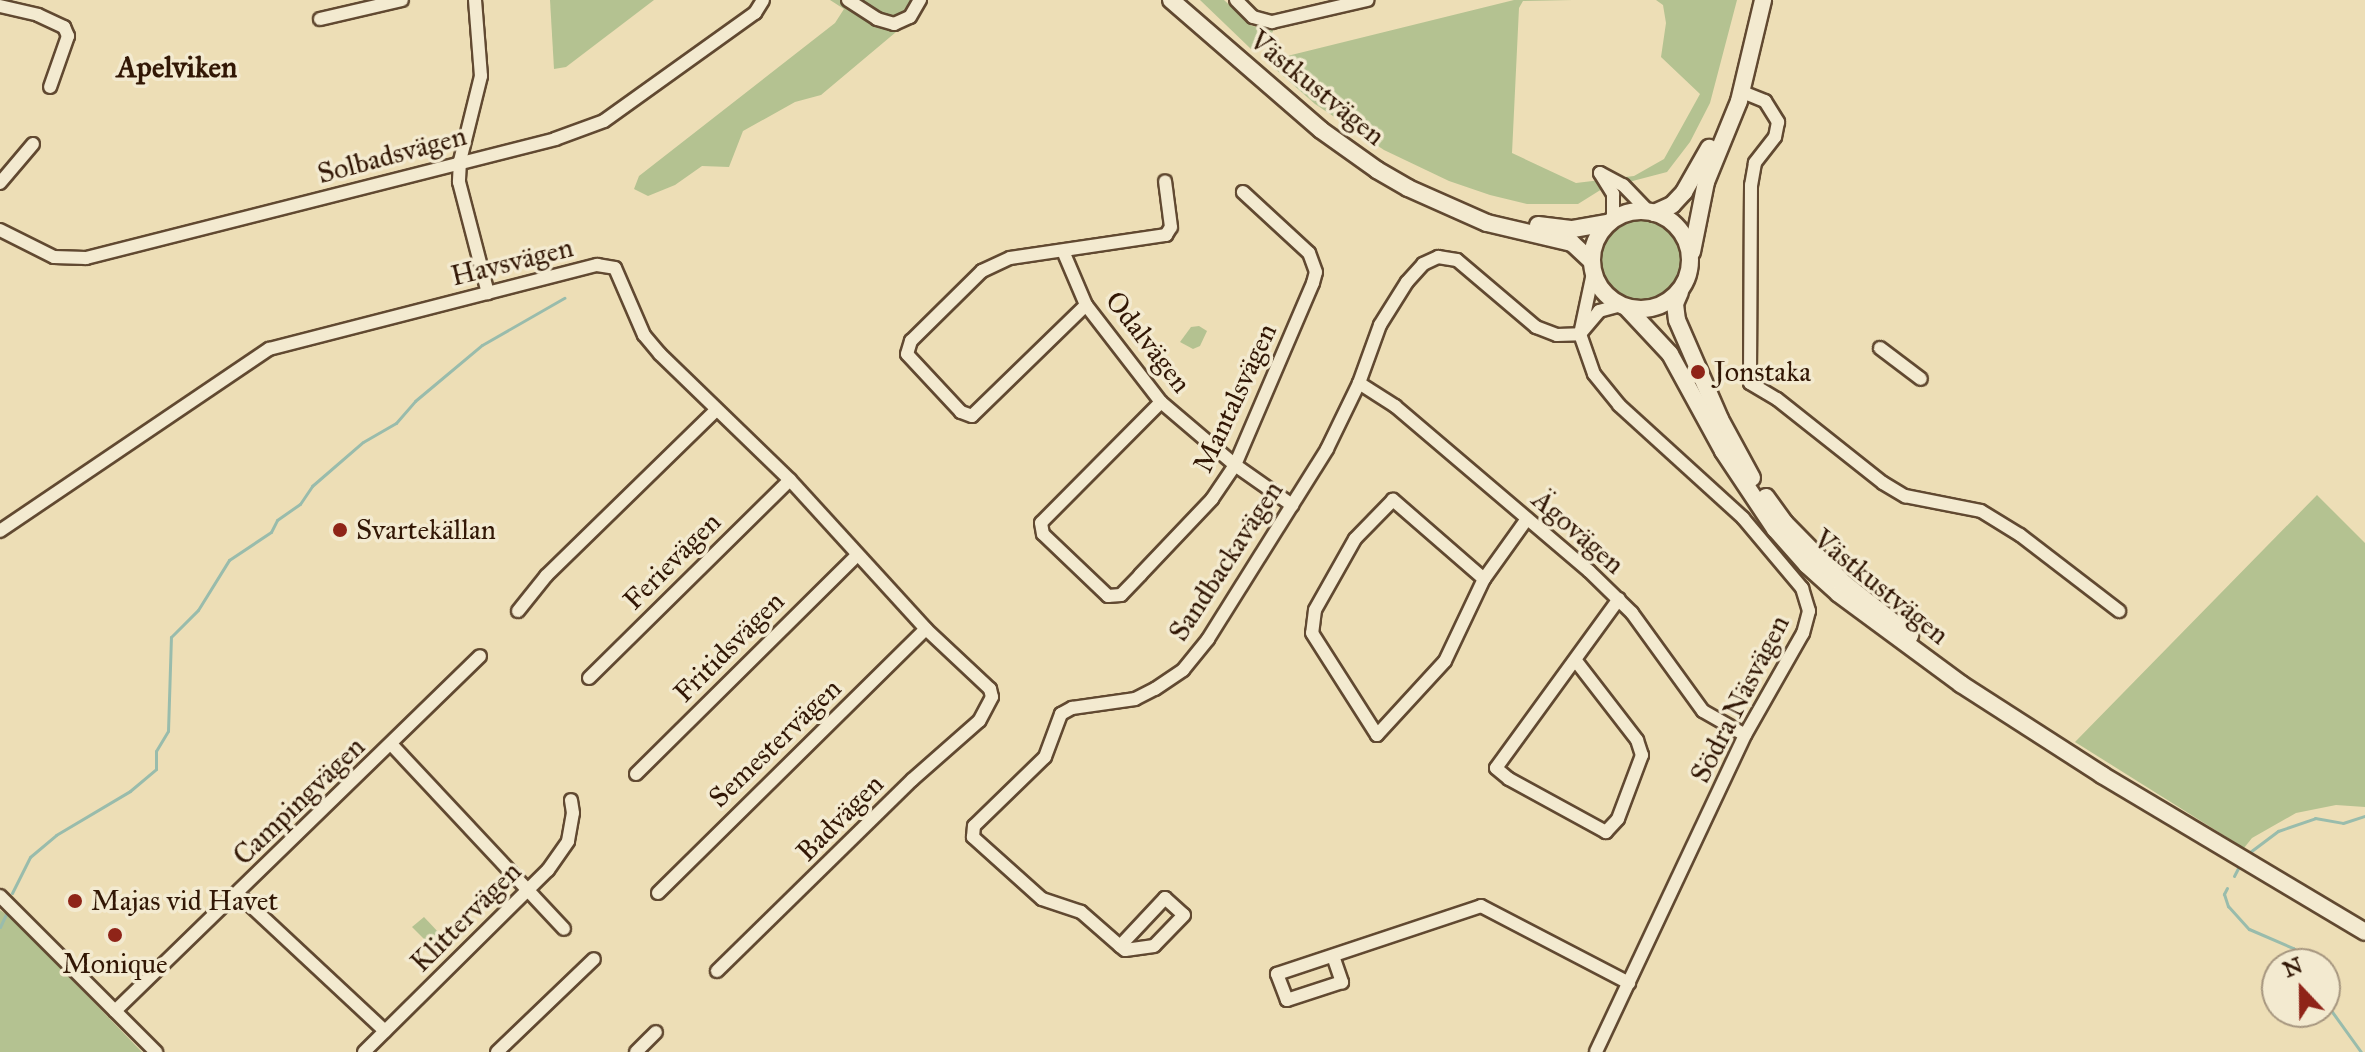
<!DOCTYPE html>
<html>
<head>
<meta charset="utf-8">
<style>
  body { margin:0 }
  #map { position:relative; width:2365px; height:1052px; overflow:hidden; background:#eddeb6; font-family:"IM FELL Great Primer",serif }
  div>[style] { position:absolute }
  .green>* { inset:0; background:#b4c291 }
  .round { border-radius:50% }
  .stream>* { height:3px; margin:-1.5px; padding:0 1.5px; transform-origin:1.5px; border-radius:1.5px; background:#99bcac }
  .roads { filter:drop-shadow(2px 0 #614931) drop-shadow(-2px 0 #614931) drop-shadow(0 2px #614931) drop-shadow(0 -2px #614931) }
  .street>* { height:12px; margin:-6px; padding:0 6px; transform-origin:6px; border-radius:6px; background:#f3ead0 }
  .secondary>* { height:16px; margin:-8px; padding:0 8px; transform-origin:8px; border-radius:8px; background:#f3ead0 }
  .secondary>.ring { margin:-8px; padding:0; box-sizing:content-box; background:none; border:16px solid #f3ead0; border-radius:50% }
  .dots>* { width:22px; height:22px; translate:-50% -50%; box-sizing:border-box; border:4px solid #f3ead0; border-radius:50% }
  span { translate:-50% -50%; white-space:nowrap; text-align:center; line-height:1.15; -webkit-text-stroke:7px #f3ead0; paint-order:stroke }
  .street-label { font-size:28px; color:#321705 }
  .poi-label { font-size:28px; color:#321705 }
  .left { translate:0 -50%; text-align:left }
  .neighbourhood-label { font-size:30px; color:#321705; font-weight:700 }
  .north { position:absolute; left:2261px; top:948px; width:80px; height:80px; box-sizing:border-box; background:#f3ead0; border:2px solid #a6967f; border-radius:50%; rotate:338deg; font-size:22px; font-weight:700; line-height:32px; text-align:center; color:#321705 }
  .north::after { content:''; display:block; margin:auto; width:28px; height:36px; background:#8f2418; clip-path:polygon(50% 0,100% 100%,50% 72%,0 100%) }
</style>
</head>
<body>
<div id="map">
  <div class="green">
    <div style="clip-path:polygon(550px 0,654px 0,566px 67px,554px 69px)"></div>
    <div style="clip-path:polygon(830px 0,911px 0,901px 14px,902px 27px,821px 95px,795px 102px,743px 131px,729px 167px,702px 166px,675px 185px,648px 196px,634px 189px,639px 176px,835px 23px,844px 9px)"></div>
    <div style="clip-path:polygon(1200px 0,1224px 0,1252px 26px,1274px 29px,1266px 46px,1251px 49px)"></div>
    <div style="clip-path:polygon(1514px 0,1573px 0,1523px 1px,1519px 8px,1512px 153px,1576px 183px,1634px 176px,1664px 159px,1700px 94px,1661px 57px,1666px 23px,1663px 5px,1656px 0,1737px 0,1710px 103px,1690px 142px,1667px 172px,1602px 189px,1578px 204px,1527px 204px,1490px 195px,1449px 181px,1384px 150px,1315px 104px,1274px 68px,1271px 60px)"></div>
    <div class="round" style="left:1598px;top:216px;width:86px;height:86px"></div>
    <div style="clip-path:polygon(1199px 326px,1207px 331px,1200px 346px,1193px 349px,1180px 342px,1191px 327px)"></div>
    <div style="clip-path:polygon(2317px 495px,2365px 543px,2365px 807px,2336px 805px,2296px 813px,2252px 838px,2244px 848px,2075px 742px)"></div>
    <div style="clip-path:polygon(0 910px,13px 919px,142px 1052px,0 1052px)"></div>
    <div style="clip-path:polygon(424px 917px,441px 935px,430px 945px,412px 927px)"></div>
  </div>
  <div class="stream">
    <div style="left:2250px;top:852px;width:35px;rotate:-37deg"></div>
    <div style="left:2278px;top:831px;width:39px;rotate:-19deg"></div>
    <div style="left:2315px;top:818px;width:28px;rotate:10deg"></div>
    <div style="left:2343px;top:823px;width:23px;rotate:-18deg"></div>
    <div style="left:2234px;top:876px;width:9px;rotate:-63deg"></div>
    <div style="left:2227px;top:888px;width:7px;rotate:117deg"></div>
    <div style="left:2224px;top:894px;width:13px;rotate:72deg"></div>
    <div style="left:2228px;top:906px;width:31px;rotate:48deg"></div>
    <div style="left:2249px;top:929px;width:48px;rotate:23.4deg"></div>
    <div style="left:2293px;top:948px;width:26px;rotate:37deg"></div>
    <div style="left:12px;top:893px;width:40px;rotate:-63.4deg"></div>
    <div style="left:30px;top:857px;width:34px;rotate:-40deg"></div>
    <div style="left:56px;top:835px;width:86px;rotate:-30.7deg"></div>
    <div style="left:130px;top:791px;width:34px;rotate:-40deg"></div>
    <div style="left:156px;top:769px;width:18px;rotate:-90deg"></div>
    <div style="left:156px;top:751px;width:23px;rotate:-59deg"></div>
    <div style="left:168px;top:731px;width:94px;rotate:-88.2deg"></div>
    <div style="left:171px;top:637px;width:38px;rotate:-45deg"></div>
    <div style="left:198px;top:610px;width:59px;rotate:-58.2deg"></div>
    <div style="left:229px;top:560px;width:50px;rotate:-33.7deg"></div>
    <div style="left:271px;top:532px;width:13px;rotate:-63deg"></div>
    <div style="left:277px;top:520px;width:28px;rotate:-35deg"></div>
    <div style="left:300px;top:504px;width:22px;rotate:-56deg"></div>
    <div style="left:312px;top:486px;width:67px;rotate:-40.8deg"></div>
    <div style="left:363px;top:442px;width:38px;rotate:-30deg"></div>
    <div style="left:396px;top:423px;width:29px;rotate:-49deg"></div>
    <div style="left:415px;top:401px;width:87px;rotate:-39.9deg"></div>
    <div style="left:482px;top:345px;width:95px;rotate:-29.8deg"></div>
    <div style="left:0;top:927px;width:14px;rotate:-65deg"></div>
    <div style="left:2325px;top:1002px;width:62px;rotate:54.2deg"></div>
  </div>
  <div class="roads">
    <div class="street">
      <div style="left:475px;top:0;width:76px;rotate:85.5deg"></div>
      <div style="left:481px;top:76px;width:88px;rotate:103.9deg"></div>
      <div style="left:460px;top:161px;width:21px;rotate:93deg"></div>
      <div style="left:459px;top:182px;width:115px;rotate:75.4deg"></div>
      <div style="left:848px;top:0;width:35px;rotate:33deg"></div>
      <div style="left:877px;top:19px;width:18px;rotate:16deg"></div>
      <div style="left:894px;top:24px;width:17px;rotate:-24deg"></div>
      <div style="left:910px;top:17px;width:20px;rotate:-60deg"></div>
      <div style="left:1236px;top:0;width:24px;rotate:45deg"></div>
      <div style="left:1253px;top:17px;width:20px;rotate:15deg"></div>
      <div style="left:1272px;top:22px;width:98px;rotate:-13deg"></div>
      <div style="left:0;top:6px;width:39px;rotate:13deg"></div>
      <div style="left:38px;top:15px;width:29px;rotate:25deg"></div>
      <div style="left:64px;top:27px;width:10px;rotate:66deg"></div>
      <div style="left:68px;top:36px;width:54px;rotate:109.4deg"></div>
      <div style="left:320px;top:19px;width:84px;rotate:-13deg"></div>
      <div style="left:1740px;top:91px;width:27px;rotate:22deg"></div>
      <div style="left:1765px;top:101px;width:25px;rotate:58deg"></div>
      <div style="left:1778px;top:122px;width:15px;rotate:101deg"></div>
      <div style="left:1775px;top:137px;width:33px;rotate:128deg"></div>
      <div style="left:1755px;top:163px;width:22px;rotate:100deg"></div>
      <div style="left:1751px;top:185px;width:198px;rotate:90.3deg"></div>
      <div style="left:1750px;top:383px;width:31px;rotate:31deg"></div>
      <div style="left:1777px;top:399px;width:135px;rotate:38.4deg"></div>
      <div style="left:1883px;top:483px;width:26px;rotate:31deg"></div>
      <div style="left:1905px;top:496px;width:77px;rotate:11.2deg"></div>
      <div style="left:1981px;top:511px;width:46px;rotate:31.6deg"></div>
      <div style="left:2020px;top:535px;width:125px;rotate:37.5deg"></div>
      <div style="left:1600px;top:173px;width:26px;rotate:28deg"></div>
      <div style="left:1623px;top:185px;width:37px;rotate:46deg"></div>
      <div style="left:1600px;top:173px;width:25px;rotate:58deg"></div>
      <div style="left:1613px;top:194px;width:25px;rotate:90deg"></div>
      <div style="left:0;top:183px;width:51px;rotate:-49.8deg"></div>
      <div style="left:0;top:230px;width:60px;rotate:26.6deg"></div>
      <div style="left:54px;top:257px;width:32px;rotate:2deg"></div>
      <div style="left:86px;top:258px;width:484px;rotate:-14.2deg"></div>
      <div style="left:555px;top:139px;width:52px;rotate:-20.2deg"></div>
      <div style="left:604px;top:121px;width:186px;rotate:-35.6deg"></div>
      <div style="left:755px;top:13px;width:15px;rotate:-58deg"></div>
      <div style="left:1063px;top:251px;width:59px;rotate:66.9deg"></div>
      <div style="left:1086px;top:305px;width:123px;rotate:52.3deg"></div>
      <div style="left:1161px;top:402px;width:97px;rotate:40.4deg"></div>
      <div style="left:1235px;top:465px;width:70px;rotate:35.1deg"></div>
      <div style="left:1593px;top:273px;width:62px;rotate:102deg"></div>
      <div style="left:1580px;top:334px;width:42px;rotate:70.7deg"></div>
      <div style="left:1594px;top:374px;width:40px;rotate:51deg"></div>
      <div style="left:1619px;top:405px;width:168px;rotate:42.3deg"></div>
      <div style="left:1743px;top:518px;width:92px;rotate:49.9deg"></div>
      <div style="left:1802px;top:588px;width:24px;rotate:73deg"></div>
      <div style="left:1809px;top:611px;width:23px;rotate:105deg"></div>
      <div style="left:1803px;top:633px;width:117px;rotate:119.6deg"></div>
      <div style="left:1745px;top:735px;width:350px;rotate:115.2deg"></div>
      <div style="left:1086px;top:305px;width:159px;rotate:135.8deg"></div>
      <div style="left:972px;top:416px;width:12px;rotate:-160deg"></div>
      <div style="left:961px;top:412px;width:79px;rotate:-133deg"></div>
      <div style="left:907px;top:354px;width:14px;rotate:-73deg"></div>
      <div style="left:911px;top:341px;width:100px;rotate:-44.6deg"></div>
      <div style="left:982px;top:271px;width:31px;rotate:-25deg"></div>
      <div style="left:1010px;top:258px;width:158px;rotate:-8.4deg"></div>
      <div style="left:1166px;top:235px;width:9px;rotate:-58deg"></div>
      <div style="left:1171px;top:227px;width:46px;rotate:-97.4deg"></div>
      <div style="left:1880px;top:348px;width:51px;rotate:37.1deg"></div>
      <div style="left:1359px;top:383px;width:43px;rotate:32.6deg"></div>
      <div style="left:1395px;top:406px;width:255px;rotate:40.4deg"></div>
      <div style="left:1589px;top:571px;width:60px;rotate:44.3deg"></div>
      <div style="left:1632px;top:613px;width:121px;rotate:54.1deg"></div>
      <div style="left:1703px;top:711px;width:48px;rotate:29.7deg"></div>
      <div style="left:1161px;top:402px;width:170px;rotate:134.8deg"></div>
      <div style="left:1041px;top:523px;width:11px;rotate:80deg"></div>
      <div style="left:1043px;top:534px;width:90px;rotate:43.6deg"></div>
      <div style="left:1108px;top:596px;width:13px;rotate:-4deg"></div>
      <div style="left:1121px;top:595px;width:28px;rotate:-46deg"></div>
      <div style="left:1140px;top:575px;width:105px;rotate:-46.5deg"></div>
      <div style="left:1212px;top:499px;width:41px;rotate:-55.9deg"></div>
      <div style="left:1235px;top:465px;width:198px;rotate:-66.8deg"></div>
      <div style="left:1313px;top:283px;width:11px;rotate:-75deg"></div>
      <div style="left:1316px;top:272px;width:20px;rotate:-110deg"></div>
      <div style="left:1309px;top:253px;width:90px;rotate:-137.3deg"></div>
      <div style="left:0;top:531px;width:325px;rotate:-34.1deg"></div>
      <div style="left:269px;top:349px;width:339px;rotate:-14.4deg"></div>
      <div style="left:597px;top:265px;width:18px;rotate:9deg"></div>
      <div style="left:615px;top:268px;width:73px;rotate:66.6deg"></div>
      <div style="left:644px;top:335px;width:25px;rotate:50deg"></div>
      <div style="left:660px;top:354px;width:181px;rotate:44.1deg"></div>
      <div style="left:790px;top:480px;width:202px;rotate:47.6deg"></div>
      <div style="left:926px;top:629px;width:88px;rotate:43.2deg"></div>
      <div style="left:990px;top:689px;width:8px;rotate:76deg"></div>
      <div style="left:992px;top:697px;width:27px;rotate:118deg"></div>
      <div style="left:979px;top:721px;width:89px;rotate:138.6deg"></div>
      <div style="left:912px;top:780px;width:273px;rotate:135.6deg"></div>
      <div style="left:1484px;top:579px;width:121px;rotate:-139deg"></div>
      <div style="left:1393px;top:500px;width:54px;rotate:134.3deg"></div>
      <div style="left:1355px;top:539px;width:81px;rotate:119.4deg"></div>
      <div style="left:1315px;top:610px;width:23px;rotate:97deg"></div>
      <div style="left:1312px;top:633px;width:121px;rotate:57.5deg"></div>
      <div style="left:1377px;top:735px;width:100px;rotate:-47.4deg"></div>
      <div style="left:1445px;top:661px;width:91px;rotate:-64.6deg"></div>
      <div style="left:1484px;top:579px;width:74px;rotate:-54.4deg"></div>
      <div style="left:518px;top:611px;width:45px;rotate:-51.3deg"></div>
      <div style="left:546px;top:576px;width:236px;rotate:-44.3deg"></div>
      <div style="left:1576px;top:661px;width:100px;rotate:52.3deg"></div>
      <div style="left:1637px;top:740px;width:16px;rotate:72deg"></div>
      <div style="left:1642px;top:755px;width:68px;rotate:110.6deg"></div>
      <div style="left:1618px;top:819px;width:18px;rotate:133deg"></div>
      <div style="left:1606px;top:832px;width:111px;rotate:-151.3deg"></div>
      <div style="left:1509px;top:779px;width:17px;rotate:-140deg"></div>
      <div style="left:1496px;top:768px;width:209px;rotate:-54deg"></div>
      <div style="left:589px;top:678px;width:282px;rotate:-44.6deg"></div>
      <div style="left:391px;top:744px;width:253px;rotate:46.9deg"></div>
      <div style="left:636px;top:774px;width:311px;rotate:-44.7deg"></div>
      <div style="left:658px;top:893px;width:376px;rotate:-44.6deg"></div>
      <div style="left:238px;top:894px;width:201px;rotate:43deg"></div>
      <div style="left:0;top:896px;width:221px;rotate:45deg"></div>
      <div style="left:1120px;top:946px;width:66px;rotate:-46.8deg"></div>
      <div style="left:1165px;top:898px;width:25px;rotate:42deg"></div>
      <div style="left:1184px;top:915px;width:43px;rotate:134.1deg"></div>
      <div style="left:1154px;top:946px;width:29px;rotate:172deg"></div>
      <div style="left:1125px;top:950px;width:6px;rotate:-141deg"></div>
      <div style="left:1120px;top:946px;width:52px;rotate:-138.9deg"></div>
      <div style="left:1081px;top:912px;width:41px;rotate:-161.6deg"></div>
      <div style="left:1042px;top:899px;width:93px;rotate:-138.1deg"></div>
      <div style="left:973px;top:837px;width:11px;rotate:-85deg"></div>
      <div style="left:974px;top:826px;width:99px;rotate:-44.2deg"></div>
      <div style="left:1045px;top:757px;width:46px;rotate:-69.6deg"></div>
      <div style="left:1061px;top:714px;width:13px;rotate:-29deg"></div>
      <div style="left:1072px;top:708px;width:64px;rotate:-8.1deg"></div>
      <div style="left:1135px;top:699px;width:22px;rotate:-27deg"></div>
      <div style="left:1155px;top:689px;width:34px;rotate:-34deg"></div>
      <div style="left:1183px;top:670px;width:40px;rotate:-51deg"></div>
      <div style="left:1208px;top:639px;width:224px;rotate:-57.9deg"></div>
      <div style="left:1327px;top:449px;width:73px;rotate:-64.1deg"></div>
      <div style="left:1359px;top:383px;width:62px;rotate:-70.1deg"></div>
      <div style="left:1380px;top:325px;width:51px;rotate:-57.9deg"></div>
      <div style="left:1407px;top:282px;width:24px;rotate:-48deg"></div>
      <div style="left:1423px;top:264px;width:17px;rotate:-25deg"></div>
      <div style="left:1438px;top:257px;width:19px;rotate:9deg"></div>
      <div style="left:1457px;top:260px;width:104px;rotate:40.3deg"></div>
      <div style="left:1536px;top:327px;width:22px;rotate:21deg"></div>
      <div style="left:1557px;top:335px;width:23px;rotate:-2deg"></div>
      <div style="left:1580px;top:334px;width:30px;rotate:-50deg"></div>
      <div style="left:1599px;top:311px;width:23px;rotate:-15deg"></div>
      <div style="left:1333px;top:956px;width:28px;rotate:71deg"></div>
      <div style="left:1342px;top:982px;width:58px;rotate:161.9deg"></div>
      <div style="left:1287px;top:1000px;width:28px;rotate:-111deg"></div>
      <div style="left:1277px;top:974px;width:215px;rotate:-18.4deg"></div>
      <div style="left:1481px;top:906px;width:167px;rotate:27.5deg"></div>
      <div style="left:115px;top:1011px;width:509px;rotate:-44.2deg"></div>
      <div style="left:364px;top:1052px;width:259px;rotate:-44.7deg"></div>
      <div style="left:548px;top:870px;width:35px;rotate:-55deg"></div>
      <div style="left:568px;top:841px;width:28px;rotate:-80deg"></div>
      <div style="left:573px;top:813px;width:13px;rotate:-99deg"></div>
      <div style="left:497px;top:1052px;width:134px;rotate:-43.8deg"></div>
      <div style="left:636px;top:1052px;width:28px;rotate:-45deg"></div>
    </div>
    <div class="secondary">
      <div style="left:1171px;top:0;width:198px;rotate:40.9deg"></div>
      <div style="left:1321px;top:130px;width:69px;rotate:35.5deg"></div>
      <div style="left:1377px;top:170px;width:36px;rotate:30deg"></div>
      <div style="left:1408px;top:188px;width:86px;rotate:23.9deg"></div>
      <div style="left:1487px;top:223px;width:87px;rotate:13.2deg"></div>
      <div style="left:1572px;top:243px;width:26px;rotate:43deg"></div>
      <div class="ring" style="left:1592px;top:211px;width:82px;height:82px"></div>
      <div style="left:1654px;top:213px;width:20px;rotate:-24deg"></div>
      <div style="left:1672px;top:205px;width:18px;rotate:-47deg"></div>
      <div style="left:1684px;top:192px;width:51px;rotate:-60.4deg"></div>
      <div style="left:1538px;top:225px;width:35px;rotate:7deg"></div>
      <div style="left:1573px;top:229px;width:36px;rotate:-10deg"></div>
      <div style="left:1692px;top:252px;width:71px;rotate:-78.7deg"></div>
      <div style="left:1706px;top:182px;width:87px;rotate:-67.8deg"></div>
      <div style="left:1739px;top:101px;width:104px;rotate:-76.6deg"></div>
      <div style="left:1680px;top:292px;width:13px;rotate:113deg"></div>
      <div style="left:1675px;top:304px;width:16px;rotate:83deg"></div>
      <div style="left:1677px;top:320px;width:108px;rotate:66.5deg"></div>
      <div style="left:1720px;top:419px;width:67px;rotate:61.5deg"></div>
      <div style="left:1627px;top:308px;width:63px;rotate:46.9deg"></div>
      <div style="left:1670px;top:354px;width:111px;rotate:61.3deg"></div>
      <div style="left:1723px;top:451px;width:94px;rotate:56.3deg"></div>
      <div style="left:1775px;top:529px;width:48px;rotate:48.4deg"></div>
      <div style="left:1807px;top:565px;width:43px;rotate:42.2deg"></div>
      <div style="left:1839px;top:594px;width:152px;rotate:36.4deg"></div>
      <div style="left:1961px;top:684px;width:168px;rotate:32.8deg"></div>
      <div style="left:2102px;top:775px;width:306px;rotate:30.8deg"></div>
      <div style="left:1766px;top:497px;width:32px;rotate:54deg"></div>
      <div style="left:1785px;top:523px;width:86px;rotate:45.5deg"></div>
      <div style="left:1845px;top:584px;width:83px;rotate:38.1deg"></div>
    </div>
  </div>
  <div class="dots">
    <div style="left:1698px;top:372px;background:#8f2418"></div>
    <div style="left:340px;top:530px;background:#8f2418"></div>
    <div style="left:75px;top:901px;background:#8f2418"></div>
    <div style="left:115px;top:935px;background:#8f2418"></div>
  </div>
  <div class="street-label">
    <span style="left:1317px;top:88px;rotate:39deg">Västkustvägen</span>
    <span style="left:392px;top:155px;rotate:-15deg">Solbadsvägen</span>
    <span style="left:512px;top:262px;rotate:-14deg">Havsvägen</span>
    <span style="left:1148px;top:342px;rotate:52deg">Odalvägen</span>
    <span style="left:1235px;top:398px;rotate:-65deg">Mantalsvägen</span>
    <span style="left:1578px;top:532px;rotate:41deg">Ägovägen</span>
    <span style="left:672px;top:561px;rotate:-45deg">Ferievägen</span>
    <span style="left:1226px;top:561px;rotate:-57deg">Sandbackavägen</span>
    <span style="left:1881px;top:587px;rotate:39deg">Västkustvägen</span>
    <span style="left:729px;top:647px;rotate:-45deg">Fritidsvägen</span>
    <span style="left:1740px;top:699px;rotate:-63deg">Södra Näsvägen</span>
    <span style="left:775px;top:743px;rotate:-44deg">Semestervägen</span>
    <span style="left:299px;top:801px;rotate:-44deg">Campingvägen</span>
    <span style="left:840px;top:818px;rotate:-45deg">Badvägen</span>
    <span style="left:466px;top:917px;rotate:-45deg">Klittervägen</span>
  </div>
  <div class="poi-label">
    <span class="left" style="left:1714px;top:372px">Jonstaka</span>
    <span class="left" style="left:356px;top:530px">Svartekällan</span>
    <span class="left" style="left:91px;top:901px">Majas vid Havet</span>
    <span style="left:115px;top:964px">Monique</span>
  </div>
  <div class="neighbourhood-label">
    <span style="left:177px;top:67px">Apelviken</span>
  </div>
  <div class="north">N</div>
</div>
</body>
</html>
